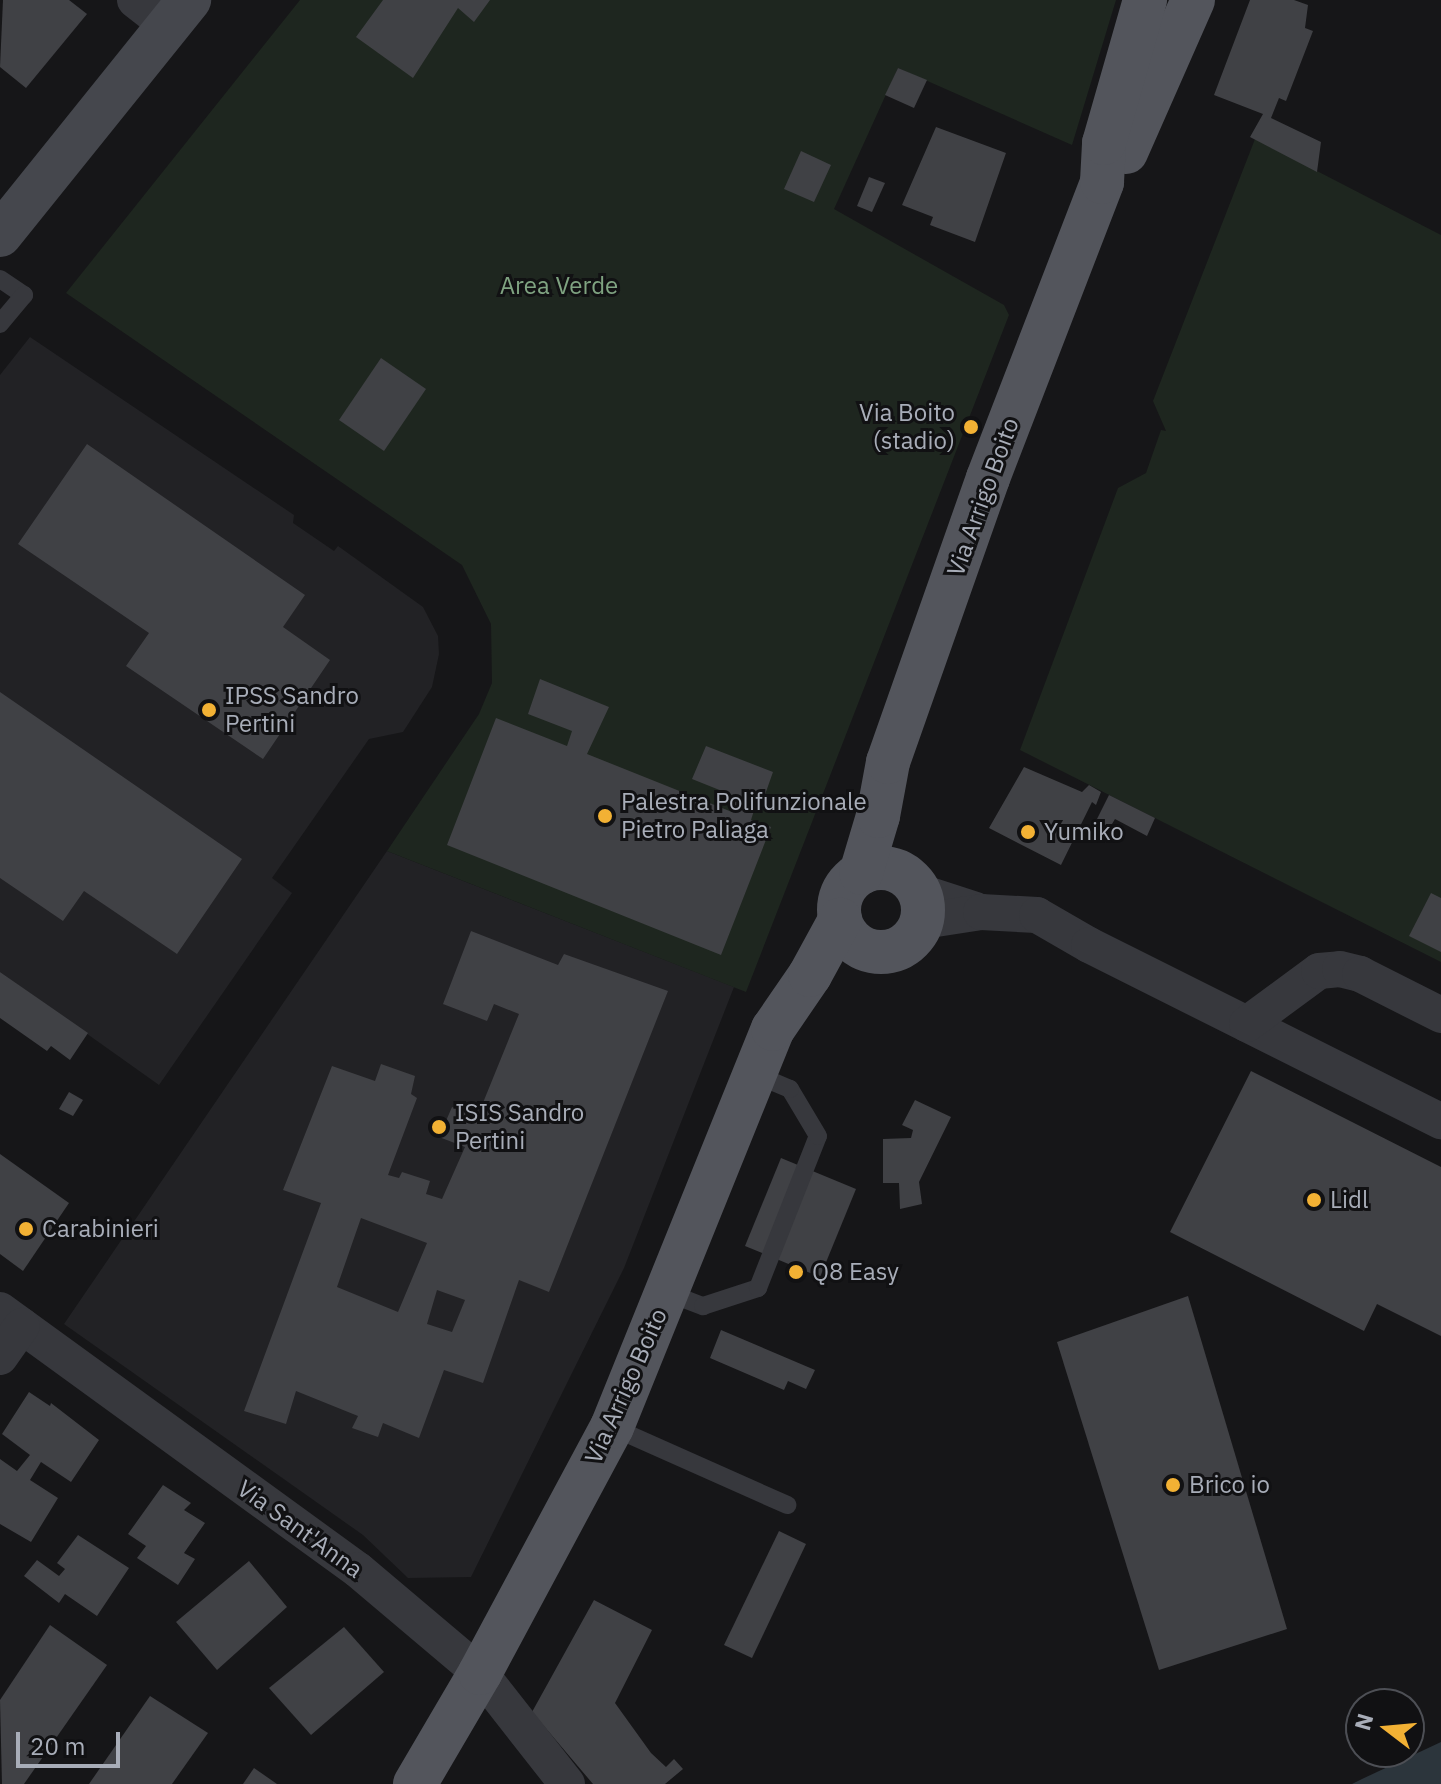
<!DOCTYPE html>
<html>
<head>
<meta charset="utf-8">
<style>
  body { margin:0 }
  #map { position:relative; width:1441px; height:1784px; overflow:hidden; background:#161618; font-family:"IBM Plex Sans",sans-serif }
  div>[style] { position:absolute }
  .built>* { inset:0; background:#222225 }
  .green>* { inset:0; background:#1e261f }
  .water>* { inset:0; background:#2c353c }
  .building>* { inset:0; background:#404145 }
  .lane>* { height:18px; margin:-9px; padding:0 9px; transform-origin:9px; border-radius:9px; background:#37383d }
  .street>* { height:36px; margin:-18px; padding:0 18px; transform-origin:18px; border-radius:18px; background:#37383d }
  .secondary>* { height:44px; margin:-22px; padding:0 22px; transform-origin:22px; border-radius:22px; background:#45474d }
  .primary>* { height:44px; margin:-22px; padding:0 22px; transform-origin:22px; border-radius:22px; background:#53555c }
  .primary>.ring { margin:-22px; padding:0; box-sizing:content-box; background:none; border:44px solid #53555c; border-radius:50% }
  .dots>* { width:22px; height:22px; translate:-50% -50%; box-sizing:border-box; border:4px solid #111113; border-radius:50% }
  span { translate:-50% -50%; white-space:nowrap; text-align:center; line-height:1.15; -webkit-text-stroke:6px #111113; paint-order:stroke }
  .park-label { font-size:24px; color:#7fa381 }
  .poi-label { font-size:24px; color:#a8adb8 }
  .right { translate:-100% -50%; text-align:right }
  .left { translate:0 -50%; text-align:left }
  .street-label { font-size:24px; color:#a8adb8 }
  .north { position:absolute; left:1345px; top:1688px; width:80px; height:80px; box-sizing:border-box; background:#111113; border:2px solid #4d4f55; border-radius:50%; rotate:286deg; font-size:22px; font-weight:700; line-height:32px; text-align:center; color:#a8adb8 }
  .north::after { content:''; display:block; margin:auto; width:28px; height:36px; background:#f2b134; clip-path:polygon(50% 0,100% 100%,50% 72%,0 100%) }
  .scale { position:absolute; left:16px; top:1732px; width:104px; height:36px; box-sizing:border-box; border:4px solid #a8adb8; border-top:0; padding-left:10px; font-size:24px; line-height:28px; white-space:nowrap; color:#a8adb8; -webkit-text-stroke:6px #111113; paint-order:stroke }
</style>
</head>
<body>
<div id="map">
  <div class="built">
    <div style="clip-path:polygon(30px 337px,294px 515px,293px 523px,334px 551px,338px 546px,423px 607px,438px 636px,439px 654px,432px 687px,403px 732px,369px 739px,272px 878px,292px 893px,159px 1085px,0 972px,0 375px)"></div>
    <div style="clip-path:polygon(387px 851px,734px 987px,624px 1268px,471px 1577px,408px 1578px,363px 1535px,64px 1324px)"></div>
  </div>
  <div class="green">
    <div style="clip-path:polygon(300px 0,1116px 0,1072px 145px,898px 68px,834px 209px,1004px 305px,1009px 315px,746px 992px,387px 851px,479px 714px,492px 683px,491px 624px,462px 565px,66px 293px)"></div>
    <div style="clip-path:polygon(1255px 139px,1441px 235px,1441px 962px,1020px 750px,1118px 488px,1146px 473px,1161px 430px,1166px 431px,1153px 401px)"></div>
  </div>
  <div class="water">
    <div style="clip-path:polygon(1441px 1742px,1441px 1784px,1352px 1784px,1362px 1779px)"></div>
  </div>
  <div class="building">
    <div style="clip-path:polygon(3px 0,69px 0,87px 14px,26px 88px,0 67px)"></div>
    <div style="clip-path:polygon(383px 0,490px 0,474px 22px,458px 8px,413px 78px,356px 37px)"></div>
    <div style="clip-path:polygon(1250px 0,1294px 0,1308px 5px,1305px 28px,1313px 31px,1286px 101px,1279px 98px,1271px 118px,1321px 142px,1317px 172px,1250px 137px,1263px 114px,1214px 95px)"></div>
    <div style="clip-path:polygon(898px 68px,927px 80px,914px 108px,885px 95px)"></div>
    <div style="clip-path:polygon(936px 127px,1006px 153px,975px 242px,930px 225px,933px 217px,902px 205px)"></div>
    <div style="clip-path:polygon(801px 151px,831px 165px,814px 202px,784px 189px)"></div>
    <div style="clip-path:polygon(869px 177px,885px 183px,872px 212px,857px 206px)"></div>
    <div style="clip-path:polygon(381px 358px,426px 389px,384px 451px,339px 420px)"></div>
    <div style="clip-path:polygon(87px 444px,305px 595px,283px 627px,330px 660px,263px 759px,126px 666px,149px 633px,18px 544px)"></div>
    <div style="clip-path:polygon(540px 679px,609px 707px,587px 754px,732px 812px,737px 797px,692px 779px,706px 746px,773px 772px,761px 806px,756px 804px,751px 820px,771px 827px,721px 955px,447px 845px,496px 718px,567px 746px,572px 731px,528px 714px)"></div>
    <div style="clip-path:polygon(0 692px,242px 859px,177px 954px,84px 891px,63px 921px,0 878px)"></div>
    <div style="clip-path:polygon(1024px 767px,1082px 792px,1089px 785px,1101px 792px,1096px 805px,1092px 802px,1061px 865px,989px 828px)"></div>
    <div style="clip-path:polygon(1109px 795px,1155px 818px,1147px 836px,1115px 819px,1109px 829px,1096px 821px)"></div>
    <div style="clip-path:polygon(1431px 893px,1441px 898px,1441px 952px,1409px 936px)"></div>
    <div style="clip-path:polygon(evenodd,471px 931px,558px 965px,564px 954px,668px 991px,549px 1292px,519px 1280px,483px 1383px,444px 1370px,419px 1438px,383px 1423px,378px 1437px,352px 1428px,358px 1416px,296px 1391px,286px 1424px,244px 1411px,321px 1203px,283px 1190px,332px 1066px,375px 1081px,381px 1064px,415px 1076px,411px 1094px,417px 1098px,388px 1175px,399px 1178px,402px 1172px,430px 1181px,426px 1194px,442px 1199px,465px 1147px,439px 1137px,452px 1107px,478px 1115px,519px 1014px,494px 1004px,487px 1021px,443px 1004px,471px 931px,361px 1218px,427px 1243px,398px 1312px,337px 1287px,361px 1218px,471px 931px,437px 1290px,465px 1300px,452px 1332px,427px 1324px,437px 1290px)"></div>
    <div style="clip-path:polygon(0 972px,88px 1033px,70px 1060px,51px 1046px,47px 1051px,0 1018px)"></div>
    <div style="clip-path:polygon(1251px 1071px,1441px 1167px,1441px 1336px,1377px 1304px,1364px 1331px,1170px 1232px)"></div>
    <div style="clip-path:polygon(69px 1092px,83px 1100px,73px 1116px,59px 1109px)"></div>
    <div style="clip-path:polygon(915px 1100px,951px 1117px,919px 1182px,922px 1204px,900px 1209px,899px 1183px,883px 1183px,883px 1139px,911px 1138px,913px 1130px,902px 1125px)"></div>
    <div style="clip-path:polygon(0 1154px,69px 1203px,23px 1271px,0 1254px)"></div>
    <div style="clip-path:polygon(781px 1158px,856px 1189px,820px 1277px,745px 1246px)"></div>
    <div style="clip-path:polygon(1188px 1296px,1287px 1629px,1159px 1670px,1057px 1342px)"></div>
    <div style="clip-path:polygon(721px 1330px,815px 1370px,806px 1389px,788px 1381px,784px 1390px,710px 1358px)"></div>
    <div style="clip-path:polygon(29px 1392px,50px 1406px,51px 1403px,99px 1440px,71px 1482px,41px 1462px,30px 1480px,58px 1498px,31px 1542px,0 1524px,0 1459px,17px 1471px,30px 1455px,2px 1434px)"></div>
    <div style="clip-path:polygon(163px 1485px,191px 1503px,184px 1510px,205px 1523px,184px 1553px,195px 1559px,178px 1585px,137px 1558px,146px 1546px,128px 1534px)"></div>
    <div style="clip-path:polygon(779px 1531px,806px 1544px,752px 1658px,724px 1645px)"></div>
    <div style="clip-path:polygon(78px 1535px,129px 1568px,97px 1616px,65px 1594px,59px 1603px,24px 1576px,37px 1560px,59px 1576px,65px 1569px,57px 1563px)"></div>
    <div style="clip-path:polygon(249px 1561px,287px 1607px,217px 1670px,176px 1622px)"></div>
    <div style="clip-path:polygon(594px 1600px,652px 1630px,615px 1703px,651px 1753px,666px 1767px,674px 1759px,683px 1769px,665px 1784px,593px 1784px,532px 1712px)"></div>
    <div style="clip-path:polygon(50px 1625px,107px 1665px,24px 1784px,2px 1784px,0 1700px)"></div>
    <div style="clip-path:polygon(344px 1627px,384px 1672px,311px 1735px,269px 1688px)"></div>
    <div style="clip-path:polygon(150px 1696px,208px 1733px,172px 1784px,89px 1784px)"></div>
    <div style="clip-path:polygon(254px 1768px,277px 1784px,243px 1784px)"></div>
  </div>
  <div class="lane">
    <div style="left:0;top:279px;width:29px;rotate:34deg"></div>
    <div style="left:24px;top:295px;width:38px;rotate:130deg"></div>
    <div style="left:666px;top:1292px;width:40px;rotate:21deg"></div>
    <div style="left:703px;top:1306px;width:58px;rotate:-18.1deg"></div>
    <div style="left:758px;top:1288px;width:163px;rotate:-68.5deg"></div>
    <div style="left:818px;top:1136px;width:55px;rotate:-120.8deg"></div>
    <div style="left:790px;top:1089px;width:39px;rotate:-157deg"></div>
    <div style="left:612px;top:1427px;width:192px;rotate:24deg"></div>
  </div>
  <div class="street">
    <div style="left:135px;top:0;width:42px;rotate:38.2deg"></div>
    <div style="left:920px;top:892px;width:59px;rotate:17.8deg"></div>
    <div style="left:923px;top:921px;width:59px;rotate:-8.8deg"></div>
    <div style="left:981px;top:912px;width:56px;rotate:3.1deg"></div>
    <div style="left:1037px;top:915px;width:60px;rotate:30deg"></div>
    <div style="left:1089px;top:945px;width:394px;rotate:26.6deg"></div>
    <div style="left:1247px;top:1024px;width:89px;rotate:-36.4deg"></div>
    <div style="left:1319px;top:971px;width:21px;rotate:-5deg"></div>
    <div style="left:1340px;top:969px;width:21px;rotate:14deg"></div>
    <div style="left:1360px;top:974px;width:91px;rotate:26.8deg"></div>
    <div style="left:0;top:1310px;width:442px;rotate:36deg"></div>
    <div style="left:358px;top:1570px;width:160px;rotate:40.2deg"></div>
    <div style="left:480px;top:1673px;width:141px;rotate:51.9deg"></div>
    <div style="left:0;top:1357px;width:38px;rotate:-55deg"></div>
  </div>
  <div class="secondary">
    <div style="left:0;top:235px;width:302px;rotate:-51.2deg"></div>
  </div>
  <div class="primary">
    <div style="left:1126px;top:152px;width:166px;rotate:-66.2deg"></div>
    <div class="ring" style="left:839px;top:868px;width:40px;height:40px"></div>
    <div style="left:861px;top:873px;width:59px;rotate:-73.4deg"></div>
    <div style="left:878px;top:816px;width:55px;rotate:-79.5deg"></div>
    <div style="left:888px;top:762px;width:301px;rotate:-70.6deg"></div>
    <div style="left:988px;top:478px;width:317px;rotate:-68.9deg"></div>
    <div style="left:1102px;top:182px;width:39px;rotate:-87deg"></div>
    <div style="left:1104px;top:143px;width:149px;rotate:-74deg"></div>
    <div style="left:415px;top:1784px;width:129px;rotate:-59.6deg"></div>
    <div style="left:480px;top:1673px;width:279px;rotate:-61.8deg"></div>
    <div style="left:612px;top:1427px;width:429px;rotate:-68deg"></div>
    <div style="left:773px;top:1029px;width:65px;rotate:-55.6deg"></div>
    <div style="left:810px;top:975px;width:63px;rotate:-61.4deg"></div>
  </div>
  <div class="dots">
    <div style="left:971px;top:427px;background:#f2b134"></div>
    <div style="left:209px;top:710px;background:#f2b134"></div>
    <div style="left:605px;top:816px;background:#f2b134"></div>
    <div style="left:1028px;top:832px;background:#f2b134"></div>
    <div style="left:439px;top:1127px;background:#f2b134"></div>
    <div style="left:1314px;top:1200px;background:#f2b134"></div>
    <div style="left:26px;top:1229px;background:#f2b134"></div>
    <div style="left:796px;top:1272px;background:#f2b134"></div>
    <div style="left:1173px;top:1485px;background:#f2b134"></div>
  </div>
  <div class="park-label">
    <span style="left:559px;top:286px">Area Verde</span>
  </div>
  <div class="poi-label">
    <span class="right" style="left:955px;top:427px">Via Boito<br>(stadio)</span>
    <span class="left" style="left:225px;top:710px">IPSS Sandro<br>Pertini</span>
    <span class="left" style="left:621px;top:816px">Palestra Polifunzionale<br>Pietro Paliaga</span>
    <span class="left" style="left:1044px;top:832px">Yumiko</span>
    <span class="left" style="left:455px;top:1127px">ISIS Sandro<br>Pertini</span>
    <span class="left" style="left:1330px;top:1200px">Lidl</span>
    <span class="left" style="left:42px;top:1229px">Carabinieri</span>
    <span class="left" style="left:812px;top:1272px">Q8 Easy</span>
    <span class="left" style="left:1189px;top:1485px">Brico io</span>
  </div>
  <div class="street-label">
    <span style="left:983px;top:497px;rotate:-70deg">Via Arrigo Boito</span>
    <span style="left:626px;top:1386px;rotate:-66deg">Via Arrigo Boito</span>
    <span style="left:300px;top:1529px;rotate:36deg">Via Sant'Anna</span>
  </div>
  <div class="north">N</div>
  <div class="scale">20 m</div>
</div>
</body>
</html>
